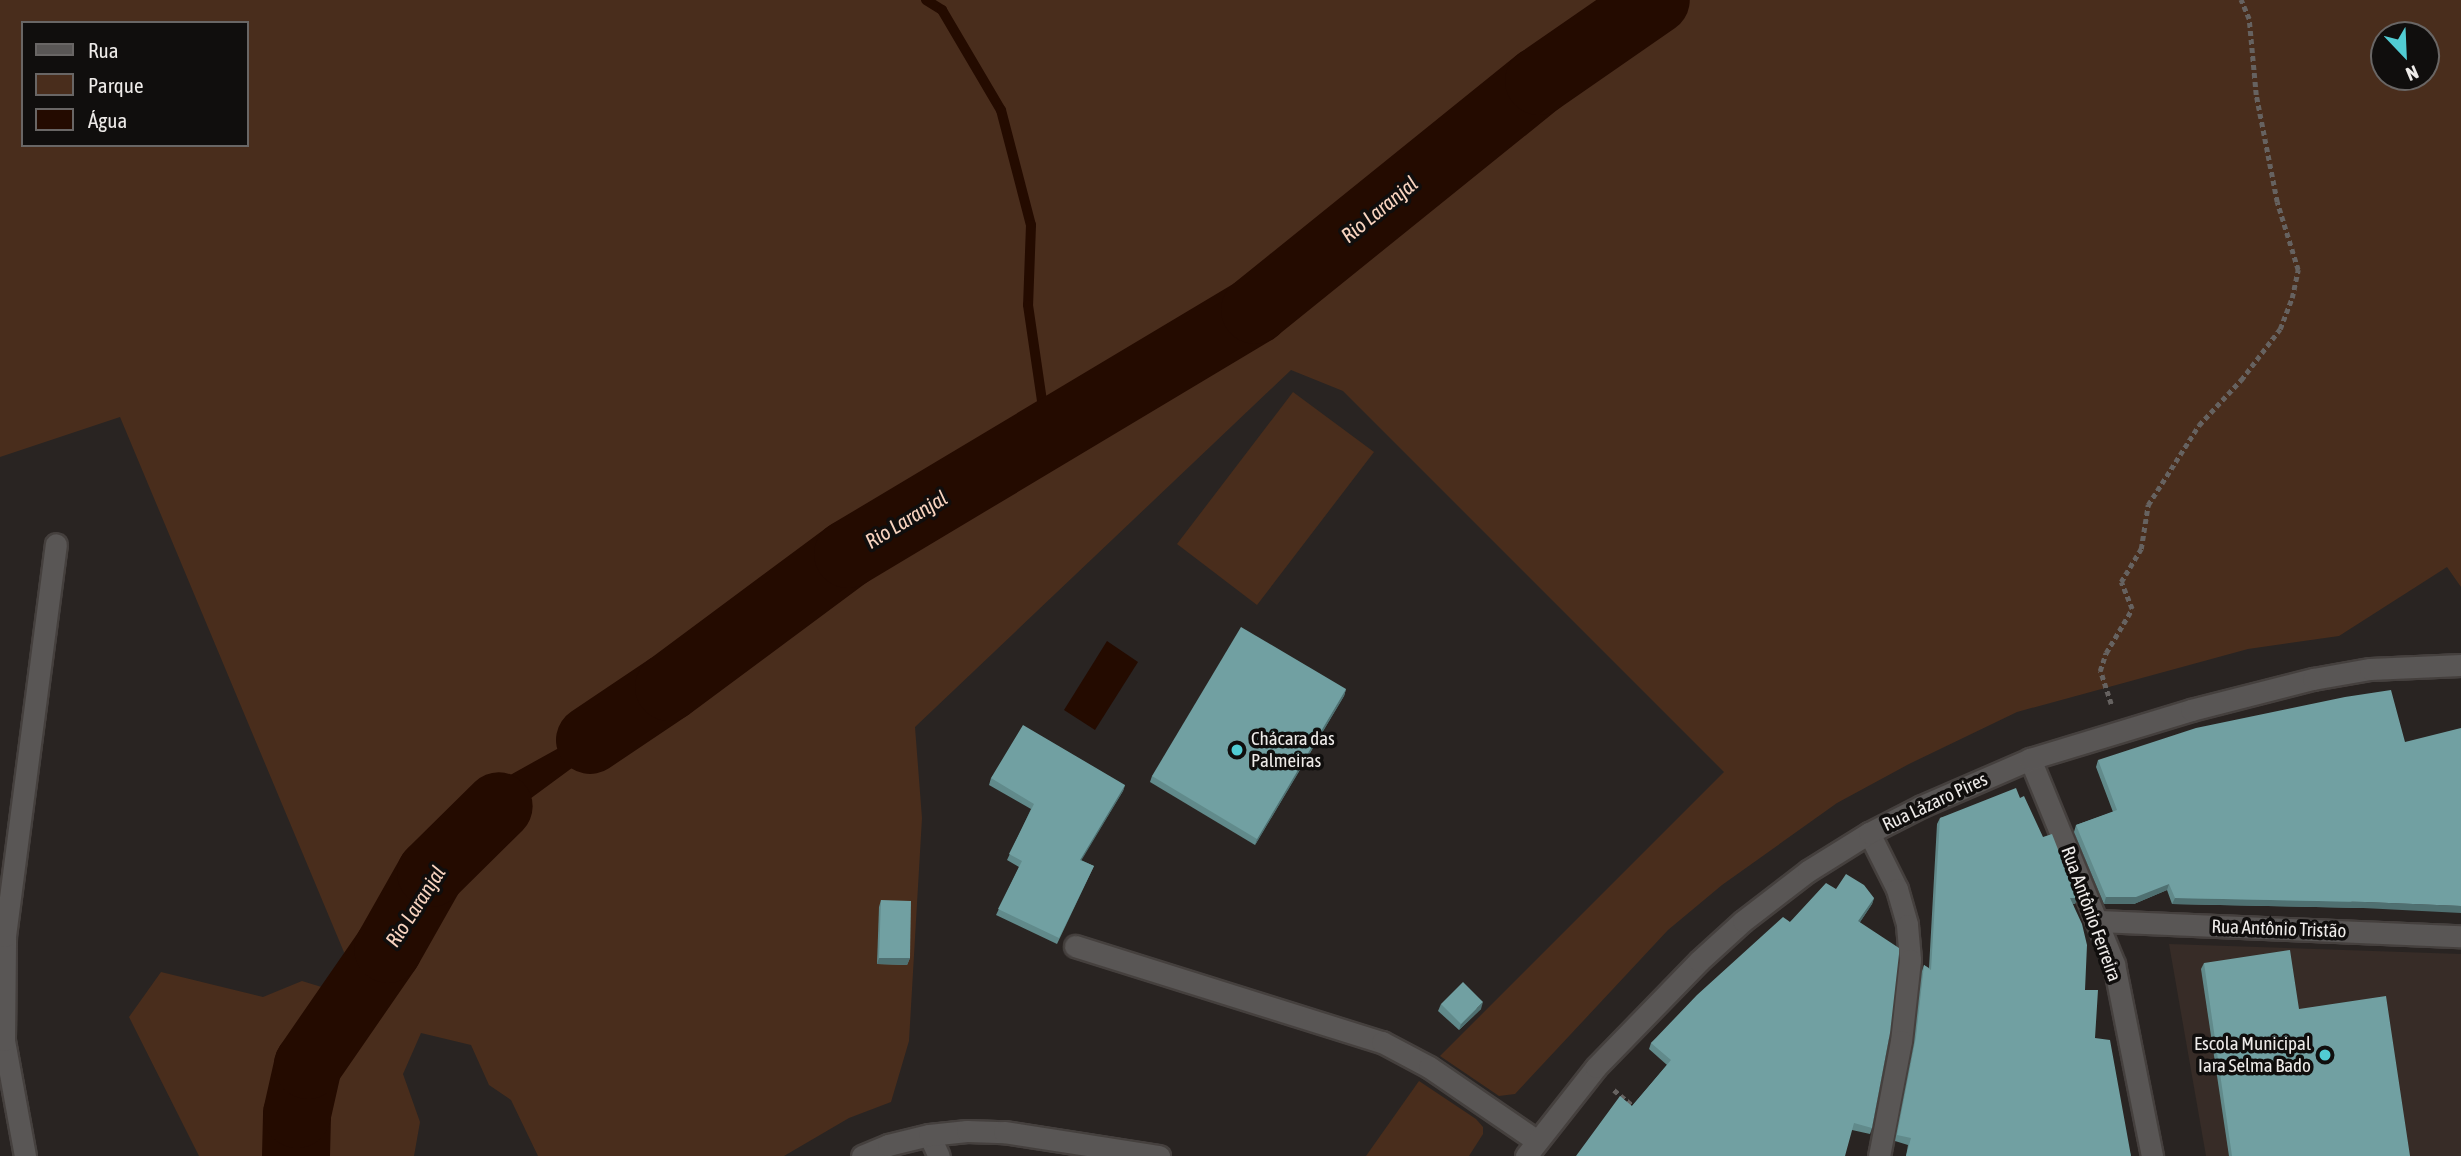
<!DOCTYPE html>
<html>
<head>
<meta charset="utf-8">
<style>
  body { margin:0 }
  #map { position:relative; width:2461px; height:1156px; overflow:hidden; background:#292422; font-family:"Asap Condensed",sans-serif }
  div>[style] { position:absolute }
  .built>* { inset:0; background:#372c27 }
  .green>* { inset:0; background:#492d1c }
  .water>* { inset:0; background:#240b00 }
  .stream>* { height:10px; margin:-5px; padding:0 5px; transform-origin:5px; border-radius:5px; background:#240b00 }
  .river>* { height:68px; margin:-34px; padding:0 34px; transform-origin:34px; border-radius:34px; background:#240b00 }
  .path>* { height:4.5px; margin-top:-2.25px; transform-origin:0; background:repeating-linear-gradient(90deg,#666260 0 5px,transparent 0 8.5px) }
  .roads { filter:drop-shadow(2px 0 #45403e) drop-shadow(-2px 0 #45403e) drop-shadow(0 2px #45403e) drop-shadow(0 -2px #45403e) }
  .minor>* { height:21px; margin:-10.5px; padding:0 10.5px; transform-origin:10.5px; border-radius:10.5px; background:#595655 }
  .wall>* { inset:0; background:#618a8b }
  .shaded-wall>* { inset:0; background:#4f7071 }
  .building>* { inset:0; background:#71a0a2 }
  .dots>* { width:19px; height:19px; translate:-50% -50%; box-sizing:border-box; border:4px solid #100e0d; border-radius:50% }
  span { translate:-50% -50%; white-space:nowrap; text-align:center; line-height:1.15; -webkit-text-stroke:7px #100e0d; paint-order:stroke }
  .poi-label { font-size:19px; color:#eeebe9 }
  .left { translate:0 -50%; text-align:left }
  .right { translate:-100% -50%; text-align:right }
  .street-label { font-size:19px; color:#eeebe9 }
  .water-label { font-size:21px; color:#f8d4c0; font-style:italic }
  .legend { position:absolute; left:21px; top:21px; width:228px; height:126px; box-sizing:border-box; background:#100e0d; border:2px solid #696665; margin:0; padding:9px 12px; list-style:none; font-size:21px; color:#eeebe9 }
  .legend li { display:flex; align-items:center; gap:14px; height:35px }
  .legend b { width:35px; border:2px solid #696665 }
  .north { position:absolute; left:2370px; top:21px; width:70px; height:70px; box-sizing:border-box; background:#100e0d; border:2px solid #696665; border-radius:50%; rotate:157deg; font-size:19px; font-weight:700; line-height:28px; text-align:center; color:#eeebe9 }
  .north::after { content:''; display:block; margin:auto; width:24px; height:32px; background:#51ccd3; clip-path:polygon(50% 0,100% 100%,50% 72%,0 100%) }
</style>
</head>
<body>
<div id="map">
  <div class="built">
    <div style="clip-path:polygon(2169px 944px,2461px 954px,2461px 1156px,2206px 1156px)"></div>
  </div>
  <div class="green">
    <div style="clip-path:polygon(evenodd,0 0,2461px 0,2461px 587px,2447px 567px,2339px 636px,2248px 649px,2017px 712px,1909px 764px,1837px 803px,1722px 885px,1668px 930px,1515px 1094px,1499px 1096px,1440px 1056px,1724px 772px,1343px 391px,1291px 370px,915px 727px,922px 818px,909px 1041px,891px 1102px,849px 1118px,784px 1156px,538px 1156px,511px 1100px,489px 1085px,471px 1045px,421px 1033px,403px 1074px,420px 1122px,414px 1156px,199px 1156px,129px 1017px,161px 972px,263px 997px,302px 981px,364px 1000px,120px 417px,0 457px,0 0,23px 23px,247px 23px,247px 145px,23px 145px,23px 23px,0 0,2384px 35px,2426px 35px,2426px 77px,2384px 77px,2384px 35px)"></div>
    <div style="clip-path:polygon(1293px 392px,1374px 452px,1257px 605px,1177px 544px)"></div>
    <div style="clip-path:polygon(1419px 1081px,1476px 1119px,1483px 1127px,1483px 1134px,1469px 1156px,1366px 1156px)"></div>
  </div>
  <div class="water">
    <div style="clip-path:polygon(1107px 641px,1138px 662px,1095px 730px,1064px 710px)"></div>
    <div style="clip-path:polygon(669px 687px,595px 751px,519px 807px,439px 885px,422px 857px,483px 790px)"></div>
  </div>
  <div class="stream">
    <div style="left:926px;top:0;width:19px;rotate:32deg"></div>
    <div style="left:942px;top:10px;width:116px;rotate:59.5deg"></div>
    <div style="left:1001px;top:110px;width:119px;rotate:75.4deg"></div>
    <div style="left:1031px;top:225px;width:80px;rotate:92.1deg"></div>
    <div style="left:1028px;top:305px;width:131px;rotate:81.7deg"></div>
  </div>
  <div class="river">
    <div style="left:590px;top:740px;width:95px;rotate:-33.9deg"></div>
    <div style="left:669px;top:687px;width:223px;rotate:-36.6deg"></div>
    <div style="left:848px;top:554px;width:475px;rotate:-30.9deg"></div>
    <div style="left:1255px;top:310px;width:365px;rotate:-38.9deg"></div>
    <div style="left:1539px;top:81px;width:142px;rotate:-34.7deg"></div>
    <div style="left:296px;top:1156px;width:42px;rotate:-88.6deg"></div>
    <div style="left:297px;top:1114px;width:50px;rotate:-77.3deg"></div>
    <div style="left:308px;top:1065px;width:141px;rotate:-55.4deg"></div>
    <div style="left:388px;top:949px;width:87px;rotate:-60.5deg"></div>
    <div style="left:431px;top:873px;width:95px;rotate:-44.6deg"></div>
  </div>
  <div class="path">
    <div style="left:2111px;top:704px;width:35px;rotate:-108deg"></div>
    <div style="left:2100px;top:671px;width:19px;rotate:-72deg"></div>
    <div style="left:2106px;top:653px;width:51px;rotate:-59.4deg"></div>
    <div style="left:2132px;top:609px;width:29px;rotate:-112deg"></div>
    <div style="left:2121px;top:582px;width:39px;rotate:-59deg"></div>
    <div style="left:2141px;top:549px;width:45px;rotate:-81deg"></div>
    <div style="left:2148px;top:505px;width:95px;rotate:-57.5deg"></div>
    <div style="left:2199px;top:425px;width:62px;rotate:-47deg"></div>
    <div style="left:2241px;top:380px;width:64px;rotate:-52.6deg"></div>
    <div style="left:2280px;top:329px;width:33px;rotate:-69deg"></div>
    <div style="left:2292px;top:298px;width:29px;rotate:-78deg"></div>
    <div style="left:2298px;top:270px;width:71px;rotate:-107.2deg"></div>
    <div style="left:2277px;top:202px;width:109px;rotate:-101.1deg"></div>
    <div style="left:2256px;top:95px;width:76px;rotate:-95.3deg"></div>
    <div style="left:2249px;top:19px;width:21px;rotate:-113deg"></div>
    <div style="left:1614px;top:1090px;width:30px;rotate:40deg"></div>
  </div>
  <div class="roads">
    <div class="minor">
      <div style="left:2030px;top:759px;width:222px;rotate:67.7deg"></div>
      <div style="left:2114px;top:964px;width:196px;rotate:78.8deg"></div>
      <div style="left:1869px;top:833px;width:63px;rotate:63.4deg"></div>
      <div style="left:1897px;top:889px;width:37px;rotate:74deg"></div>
      <div style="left:1907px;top:925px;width:35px;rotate:85deg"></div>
      <div style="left:1910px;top:960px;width:81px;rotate:96.3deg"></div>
      <div style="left:1901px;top:1041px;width:117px;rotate:100.8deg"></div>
      <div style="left:2097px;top:921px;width:364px;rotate:2.4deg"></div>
      <div style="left:1075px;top:946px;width:322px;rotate:17.4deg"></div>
      <div style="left:1382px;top:1042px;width:53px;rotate:28deg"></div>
      <div style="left:1429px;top:1067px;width:131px;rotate:34.4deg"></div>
      <div style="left:929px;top:1135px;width:23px;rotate:65deg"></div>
      <div style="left:25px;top:1156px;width:118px;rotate:-100.3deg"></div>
      <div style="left:4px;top:1040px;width:104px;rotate:-89.4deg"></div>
      <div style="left:5px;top:936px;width:395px;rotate:-82.6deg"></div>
      <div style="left:862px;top:1156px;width:28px;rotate:-23deg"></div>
      <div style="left:888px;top:1145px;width:42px;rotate:-13.7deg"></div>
      <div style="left:929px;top:1135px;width:38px;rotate:-6deg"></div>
      <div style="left:967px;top:1131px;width:37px;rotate:2deg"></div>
      <div style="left:1004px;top:1132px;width:157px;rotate:8.8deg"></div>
      <div style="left:1526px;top:1156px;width:113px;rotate:-51.8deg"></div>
      <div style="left:1596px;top:1067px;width:148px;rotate:-45.8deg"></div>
      <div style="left:1699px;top:961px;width:59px;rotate:-42.3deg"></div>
      <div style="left:1743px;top:921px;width:82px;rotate:-37.6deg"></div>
      <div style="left:1808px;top:871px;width:72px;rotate:-31.9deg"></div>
      <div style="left:1869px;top:833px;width:59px;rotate:-27deg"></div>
      <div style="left:1922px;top:806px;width:118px;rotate:-23.5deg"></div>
      <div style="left:2030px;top:759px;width:168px;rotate:-16.9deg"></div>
      <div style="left:2191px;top:710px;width:126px;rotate:-14.3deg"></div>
      <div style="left:2313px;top:679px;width:58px;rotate:-10deg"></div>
      <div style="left:2370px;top:669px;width:91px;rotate:-2.5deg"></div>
    </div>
  </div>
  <div class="wall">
    <div style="clip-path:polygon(1346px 689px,1344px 696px,1255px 845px,1150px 782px,1152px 776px)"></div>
    <div style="clip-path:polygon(2098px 760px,2363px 908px,2172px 904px,2167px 890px,2134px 904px,2104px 904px,2074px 832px,2076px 825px,2113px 812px,2096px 767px)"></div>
    <div style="clip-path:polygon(991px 778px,1125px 785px,1123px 791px,1081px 860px,1094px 866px,1057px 944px,996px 915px,1019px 867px,1007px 860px,1031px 809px,989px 785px)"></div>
    <div style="clip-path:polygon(2020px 798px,2077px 898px,2075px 904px,2073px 904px,2085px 990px,2095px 1038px,2131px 1156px,1906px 1156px,1908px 1145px,1895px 1141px,1914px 1043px,1922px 971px,1924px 965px,1929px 968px,1937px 824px,1940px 818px)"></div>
    <div style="clip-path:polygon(1836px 889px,1874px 898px,1872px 904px,1860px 922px,1872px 1128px,1870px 1134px,1852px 1130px,1632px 1106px,1667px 1065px,1649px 1049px,1651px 1043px,1790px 922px)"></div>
    <div style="clip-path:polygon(881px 900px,910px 958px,907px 965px,877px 964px,879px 907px)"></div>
    <div style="clip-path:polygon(2204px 963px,2299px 1009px,2410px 1156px,2229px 1156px,2201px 969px)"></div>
    <div style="clip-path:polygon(1441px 1004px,1481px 1009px,1459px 1030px,1438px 1011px)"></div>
  </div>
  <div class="shaded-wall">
    <div style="clip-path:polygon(1346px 689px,1344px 696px,1255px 845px,1257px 839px)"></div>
    <div style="clip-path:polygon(1125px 785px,1123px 791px,1078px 866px,1080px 860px)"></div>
    <div style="clip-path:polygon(2169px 884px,2167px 890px,2134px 904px,2104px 904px,2106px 897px)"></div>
    <div style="clip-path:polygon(1874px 898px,1872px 904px,1856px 928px,1858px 921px)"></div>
    <div style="clip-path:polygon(2070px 898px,2077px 898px,2075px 904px,2068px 904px)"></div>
    <div style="clip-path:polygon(2175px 898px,2365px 902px,2461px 906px,2461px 913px,2363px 908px,2172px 904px)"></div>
    <div style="clip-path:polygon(879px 958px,910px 958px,907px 965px,877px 964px)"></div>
    <div style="clip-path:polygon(1483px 1002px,1481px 1009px,1459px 1030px,1461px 1024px)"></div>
  </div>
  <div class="building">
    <div style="clip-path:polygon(1241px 627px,1346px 689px,1257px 839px,1152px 776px)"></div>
    <div style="clip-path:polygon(2391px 690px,2405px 742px,2461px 728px,2461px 906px,2365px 902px,2175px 898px,2169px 884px,2136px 897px,2106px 897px,2076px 825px,2117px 810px,2098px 760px,2196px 728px,2345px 697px)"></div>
    <div style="clip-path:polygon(1023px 725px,1125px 785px,1080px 860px,1094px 866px,1059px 938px,998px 909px,1022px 861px,1009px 854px,1034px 804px,991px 778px)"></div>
    <div style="clip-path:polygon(2016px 788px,2020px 798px,2024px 796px,2043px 837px,2052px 834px,2077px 898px,2070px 898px,2082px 924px,2087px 945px,2085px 990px,2098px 990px,2095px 1038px,2110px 1040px,2131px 1156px,1906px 1156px,1911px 1138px,1897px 1135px,1916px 1037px,1924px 965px,1931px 970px,1940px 818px)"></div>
    <div style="clip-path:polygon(1846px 874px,1864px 885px,1874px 898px,1858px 921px,1899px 948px,1899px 954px,1890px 1033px,1872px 1128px,1854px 1123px,1845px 1156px,1576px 1156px,1620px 1096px,1632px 1106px,1671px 1060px,1651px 1043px,1697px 995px,1783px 917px,1790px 922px,1826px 883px,1836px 889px)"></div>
    <div style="clip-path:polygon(881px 900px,911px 901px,910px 958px,879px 958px)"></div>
    <div style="clip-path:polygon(2290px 950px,2299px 1009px,2386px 996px,2410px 1156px,2232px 1156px,2204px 963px)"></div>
    <div style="clip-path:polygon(1463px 982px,1483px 1002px,1461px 1024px,1441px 1004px)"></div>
  </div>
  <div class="dots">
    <div style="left:1237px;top:750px;background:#51ccd3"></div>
    <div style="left:2325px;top:1055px;background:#51ccd3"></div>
  </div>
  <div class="poi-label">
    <span class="left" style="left:1251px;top:750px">Chácara das<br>Palmeiras</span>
    <span class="right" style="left:2311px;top:1055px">Escola Municipal<br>Iara Selma Bado</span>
  </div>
  <div class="street-label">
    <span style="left:1935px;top:802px;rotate:-25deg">Rua Lázaro Pires</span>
    <span style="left:2091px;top:914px;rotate:70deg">Rua Antônio Ferreira</span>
    <span style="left:2279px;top:929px;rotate:2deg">Rua Antônio Tristão</span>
  </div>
  <div class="water-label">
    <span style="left:1379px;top:209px;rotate:-39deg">Rio Laranjal</span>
    <span style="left:906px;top:519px;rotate:-31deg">Rio Laranjal</span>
    <span style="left:415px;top:906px;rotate:-57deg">Rio Laranjal</span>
  </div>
  <ul class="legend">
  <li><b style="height:9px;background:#595655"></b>Rua</li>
  <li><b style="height:19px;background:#492d1c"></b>Parque</li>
  <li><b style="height:19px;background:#240b00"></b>Água</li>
  </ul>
  <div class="north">N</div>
</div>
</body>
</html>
